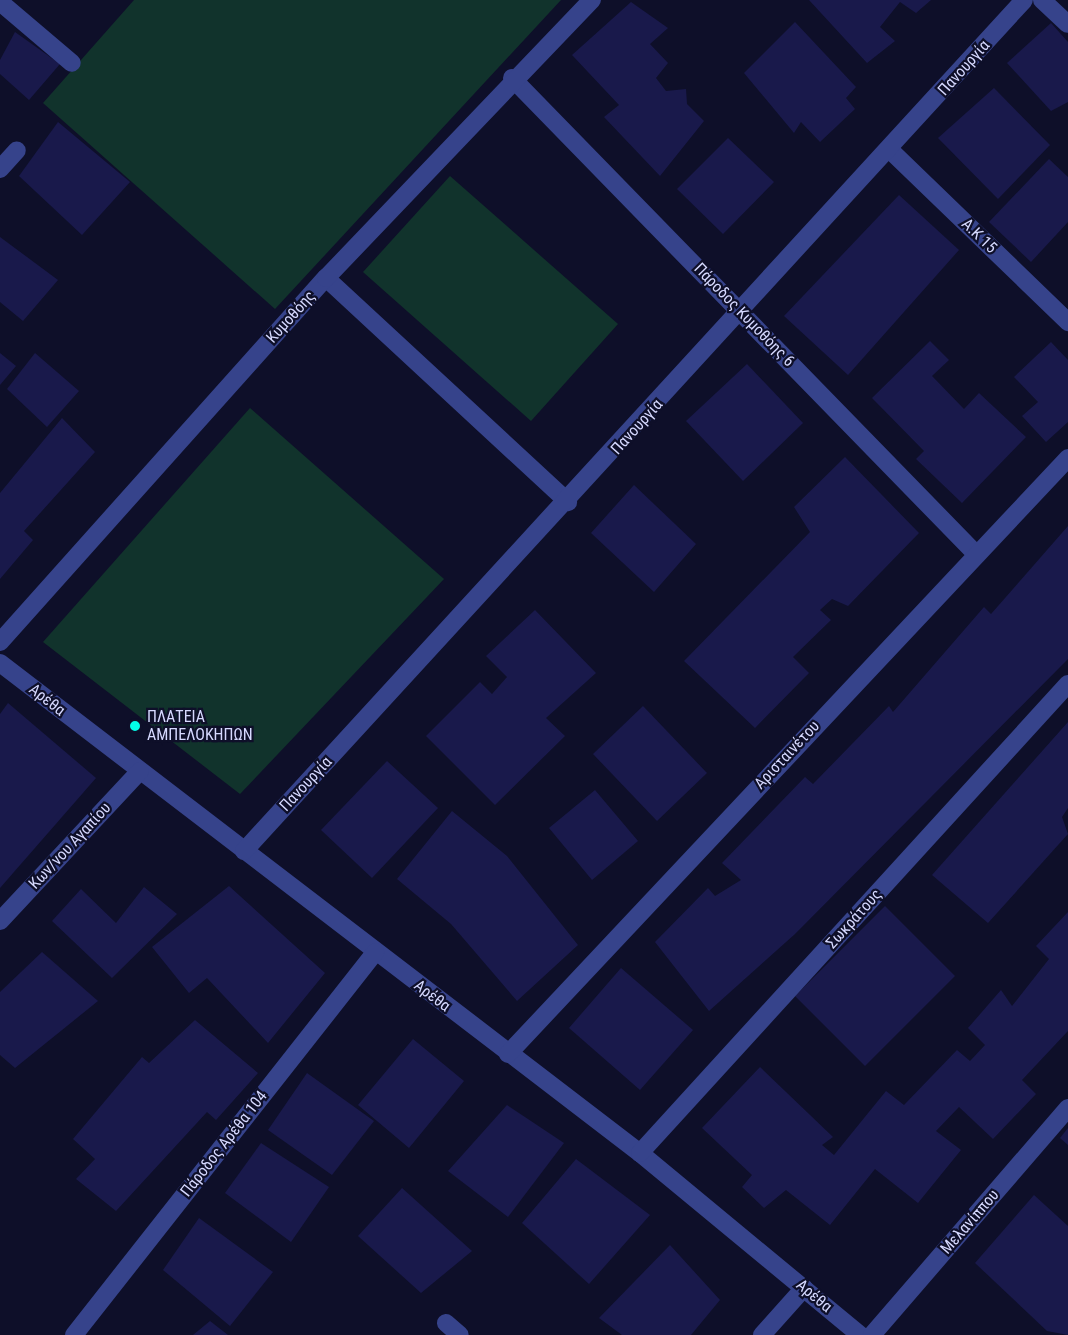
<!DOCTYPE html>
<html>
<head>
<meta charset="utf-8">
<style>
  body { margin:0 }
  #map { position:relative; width:1068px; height:1335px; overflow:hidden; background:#0e0f29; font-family:"Roboto Condensed",sans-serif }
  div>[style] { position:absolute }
  .green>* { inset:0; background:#11332c }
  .building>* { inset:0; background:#19194b }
  .minor>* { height:18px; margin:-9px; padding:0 9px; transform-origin:9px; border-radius:9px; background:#36438b }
  .dots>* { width:16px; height:16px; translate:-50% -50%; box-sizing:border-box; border:3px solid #0e0f29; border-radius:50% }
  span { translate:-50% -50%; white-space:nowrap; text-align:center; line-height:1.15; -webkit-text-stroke:4.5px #0e0f29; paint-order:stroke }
  .street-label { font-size:16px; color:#d6d9ff }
  .poi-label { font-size:16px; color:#d6d9ff }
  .left { translate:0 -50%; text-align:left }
</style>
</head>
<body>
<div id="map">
  <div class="green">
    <div style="clip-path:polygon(134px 0,561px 0,275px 309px,43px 103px)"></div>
    <div style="clip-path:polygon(450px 176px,618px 324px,531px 421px,363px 272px)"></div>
    <div style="clip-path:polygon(250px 408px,444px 579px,240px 794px,43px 642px)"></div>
  </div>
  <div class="building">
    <div style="clip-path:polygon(809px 0,931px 0,916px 13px,900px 2px,880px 27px,895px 41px,867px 63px)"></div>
    <div style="clip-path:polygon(631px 2px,668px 28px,650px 44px,668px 63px,656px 78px,666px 91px,686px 89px,687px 104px,704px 121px,660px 176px,604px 117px,619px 105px,572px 55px)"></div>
    <div style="clip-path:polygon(795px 22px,856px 87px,846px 98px,855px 109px,820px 142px,801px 122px,794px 133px,744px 73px)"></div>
    <div style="clip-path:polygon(1051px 23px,1068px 42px,1068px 102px,1051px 111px,1007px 63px)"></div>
    <div style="clip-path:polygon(15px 32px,60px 64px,29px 100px,0 74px,0 60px)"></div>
    <div style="clip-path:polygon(994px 88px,1050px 145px,998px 199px,938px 138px)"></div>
    <div style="clip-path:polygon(58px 122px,130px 182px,82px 235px,19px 176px)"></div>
    <div style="clip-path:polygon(728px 138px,774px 182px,723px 234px,677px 189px)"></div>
    <div style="clip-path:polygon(1049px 159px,1068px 177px,1068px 222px,1031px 262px,989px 222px)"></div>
    <div style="clip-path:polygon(899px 195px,959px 250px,848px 375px,784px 316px)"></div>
    <div style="clip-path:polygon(0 237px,58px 280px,23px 321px,0 302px)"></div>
    <div style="clip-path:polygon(930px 341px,949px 360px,932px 376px,964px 409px,979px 393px,1026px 437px,962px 503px,916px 459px,924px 451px,872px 398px)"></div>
    <div style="clip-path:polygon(1051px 342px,1068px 360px,1068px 422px,1046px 442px,1022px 416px,1038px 402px,1014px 377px)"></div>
    <div style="clip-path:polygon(0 353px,16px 366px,0 385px)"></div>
    <div style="clip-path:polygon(35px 353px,79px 391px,47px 427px,7px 389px)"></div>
    <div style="clip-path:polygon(747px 364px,803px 423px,743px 481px,686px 421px)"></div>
    <div style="clip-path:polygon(62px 418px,95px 452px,24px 531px,33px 540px,0 579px,0 493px)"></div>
    <div style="clip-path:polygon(845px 457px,919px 533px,848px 606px,832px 599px,820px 610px,831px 620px,793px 657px,809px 673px,755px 728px,684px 661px,810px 532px,794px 507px)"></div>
    <div style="clip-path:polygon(634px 485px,696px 544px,654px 592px,591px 533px)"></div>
    <div style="clip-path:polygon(1068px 526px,1068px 659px,795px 934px,709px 1011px,655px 942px,708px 888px,715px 896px,741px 880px,722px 863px,805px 777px,813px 784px,889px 706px,893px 712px,984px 607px,991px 614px)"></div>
    <div style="clip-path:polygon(535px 610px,596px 673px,546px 718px,565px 736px,495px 805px,426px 736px,480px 682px,492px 694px,507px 677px,486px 656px)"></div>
    <div style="clip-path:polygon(8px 703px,96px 778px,0 888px,0 714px)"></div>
    <div style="clip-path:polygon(643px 706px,707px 773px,657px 821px,593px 754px)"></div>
    <div style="clip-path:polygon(1068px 722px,1068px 808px,1062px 817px,1068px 834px,988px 923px,932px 875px)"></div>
    <div style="clip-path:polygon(387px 761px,438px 808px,372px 878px,321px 830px)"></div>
    <div style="clip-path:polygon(595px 790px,638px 841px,592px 880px,549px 828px)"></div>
    <div style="clip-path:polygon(452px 811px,507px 856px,578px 945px,517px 1001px,451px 924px,397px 879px)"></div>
    <div style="clip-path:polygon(229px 886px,325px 973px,268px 1043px,207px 978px,189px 993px,152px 947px)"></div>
    <div style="clip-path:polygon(144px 887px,177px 914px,112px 978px,52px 921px,81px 889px,116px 923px)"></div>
    <div style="clip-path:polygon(885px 906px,955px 976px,865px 1066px,795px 996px)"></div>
    <div style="clip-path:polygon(1068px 912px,1068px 1031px,1022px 1080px,1036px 1094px,993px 1139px,959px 1107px,936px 1131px,961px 1150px,918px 1203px,875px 1169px,830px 1225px,786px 1190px,764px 1208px,742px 1187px,752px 1175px,702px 1128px,760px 1067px,833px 1137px,822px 1145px,834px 1155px,886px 1091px,904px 1105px,957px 1050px,970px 1061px,985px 1045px,968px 1028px,1001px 990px,1012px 1006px,1049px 959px,1036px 946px)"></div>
    <div style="clip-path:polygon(42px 952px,98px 1001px,15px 1068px,0 1055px,0 992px)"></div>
    <div style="clip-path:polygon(621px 968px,693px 1030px,640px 1090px,569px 1028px)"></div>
    <div style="clip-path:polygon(195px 1020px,258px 1073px,216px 1120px,207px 1112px,116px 1211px,76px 1179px,95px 1159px,73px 1139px,142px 1057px,149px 1063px)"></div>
    <div style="clip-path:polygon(413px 1039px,464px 1081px,409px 1148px,358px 1105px)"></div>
    <div style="clip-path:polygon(307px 1073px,374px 1121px,332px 1175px,268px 1130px)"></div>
    <div style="clip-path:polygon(507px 1105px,564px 1143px,508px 1217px,448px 1171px)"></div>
    <div style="clip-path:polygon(1068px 1128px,1068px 1145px,1060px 1138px)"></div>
    <div style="clip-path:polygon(261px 1143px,329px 1187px,291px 1242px,225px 1193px)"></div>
    <div style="clip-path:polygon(576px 1159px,650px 1215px,589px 1284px,522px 1223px)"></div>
    <div style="clip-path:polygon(402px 1188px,472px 1251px,421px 1293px,358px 1236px)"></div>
    <div style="clip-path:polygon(1034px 1195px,1068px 1226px,1068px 1335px,1047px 1331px,975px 1263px)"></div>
    <div style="clip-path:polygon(199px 1218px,273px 1272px,230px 1326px,163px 1270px)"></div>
    <div style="clip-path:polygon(670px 1245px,720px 1300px,691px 1335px,622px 1335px,599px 1318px)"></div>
    <div style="clip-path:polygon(210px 1321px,228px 1335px,193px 1335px)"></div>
  </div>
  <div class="minor">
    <div style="left:1042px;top:0;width:35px;rotate:43deg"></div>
    <div style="left:0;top:2px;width:94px;rotate:40.3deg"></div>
    <div style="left:512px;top:78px;width:663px;rotate:45.73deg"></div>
    <div style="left:890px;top:150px;width:248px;rotate:44deg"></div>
    <div style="left:0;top:169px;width:25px;rotate:-48deg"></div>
    <div style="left:326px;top:278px;width:330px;rotate:42.8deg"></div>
    <div style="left:0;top:642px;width:489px;rotate:-48.2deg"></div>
    <div style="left:326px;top:278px;width:385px;rotate:-46.3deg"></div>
    <div style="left:0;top:663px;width:806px;rotate:37.44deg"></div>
    <div style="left:640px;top:1153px;width:286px;rotate:39.6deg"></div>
    <div style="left:244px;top:851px;width:1154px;rotate:-47.49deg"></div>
    <div style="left:0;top:921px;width:205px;rotate:-47deg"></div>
    <div style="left:508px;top:1054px;width:818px;rotate:-46.78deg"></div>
    <div style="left:640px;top:1153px;width:635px;rotate:-47.62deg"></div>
    <div style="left:446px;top:1323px;width:18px;rotate:41deg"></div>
    <div style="left:74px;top:1335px;width:487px;rotate:-51.8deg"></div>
    <div style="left:762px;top:1335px;width:63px;rotate:-48.2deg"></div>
    <div style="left:872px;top:1335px;width:300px;rotate:-49.2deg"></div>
  </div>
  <div class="dots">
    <div style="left:135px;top:726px;background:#02ffe9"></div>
  </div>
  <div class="street-label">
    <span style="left:964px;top:68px;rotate:-48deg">Πανουργία</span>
    <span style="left:979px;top:236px;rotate:44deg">Α.Κ 15</span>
    <span style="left:744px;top:315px;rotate:46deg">Πάροδος Κυμοθόης 6</span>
    <span style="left:291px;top:317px;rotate:-48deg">Κυμοθόης</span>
    <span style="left:637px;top:427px;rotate:-48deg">Πανουργία</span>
    <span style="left:47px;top:700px;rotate:38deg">Αρέθα</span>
    <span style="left:787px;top:755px;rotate:-47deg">Αρισταινέτου</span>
    <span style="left:306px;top:784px;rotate:-47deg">Πανουργία</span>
    <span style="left:70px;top:846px;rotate:-47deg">Κων/νου Αγαπίου</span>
    <span style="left:854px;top:919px;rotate:-48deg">Σωκράτους</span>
    <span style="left:432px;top:996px;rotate:37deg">Αρέθα</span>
    <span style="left:224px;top:1144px;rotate:-52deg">Πάροδος Αρέθα 104</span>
    <span style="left:970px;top:1222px;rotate:-49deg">Μελανίππου</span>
    <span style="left:814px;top:1296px;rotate:40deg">Αρέθα</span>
  </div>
  <div class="poi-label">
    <span class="left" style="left:147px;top:726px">ΠΛΑΤΕΙΑ<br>ΑΜΠΕΛΟΚΗΠΩΝ</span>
  </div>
</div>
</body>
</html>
